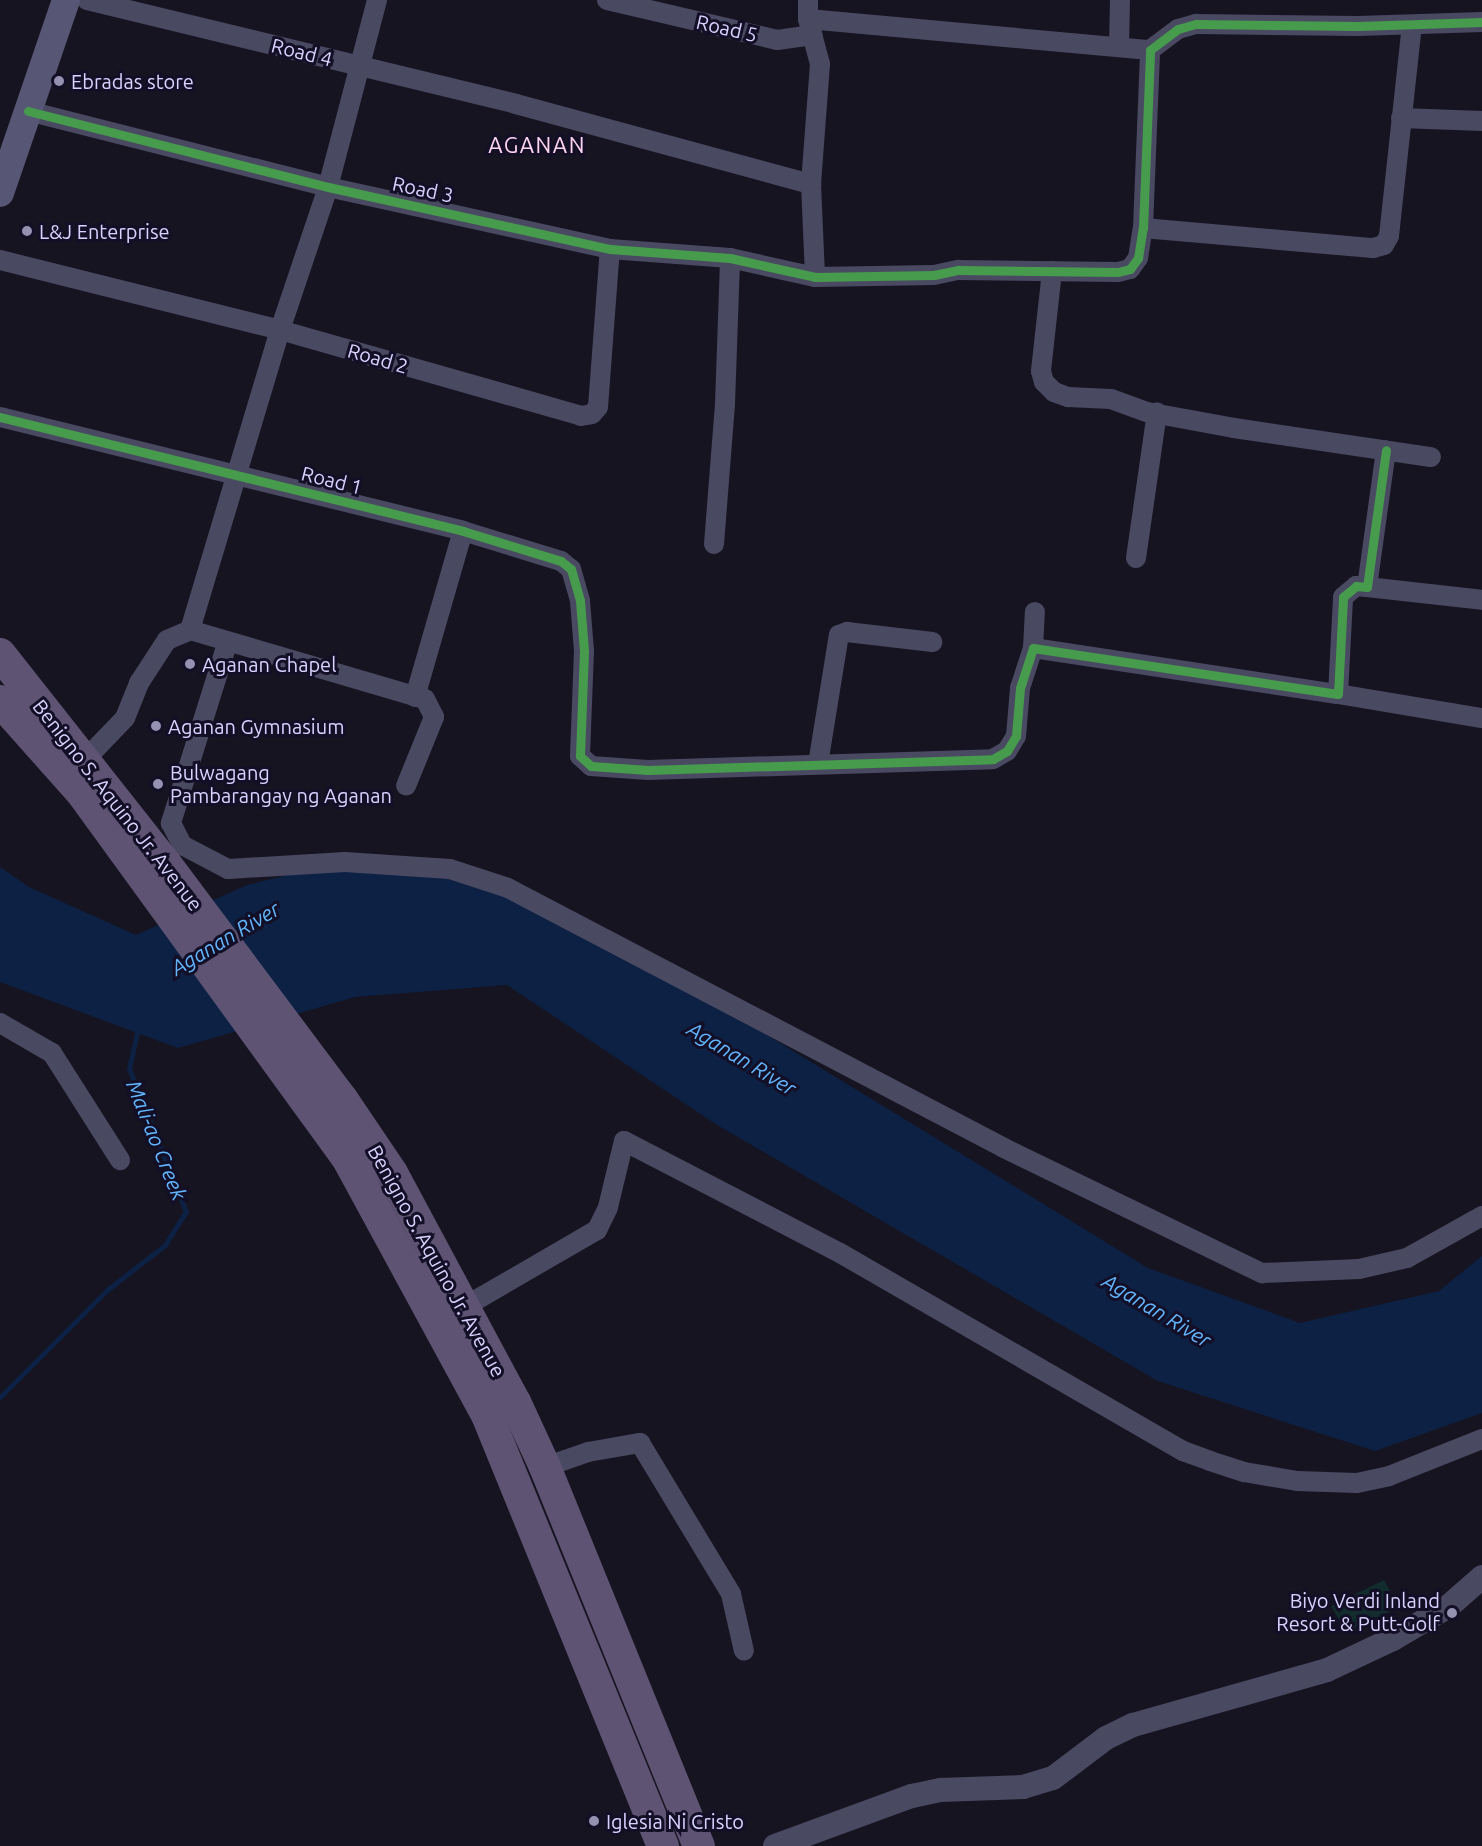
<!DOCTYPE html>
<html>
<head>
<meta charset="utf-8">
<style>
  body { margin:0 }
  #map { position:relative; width:1482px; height:1846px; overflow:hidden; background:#161421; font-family:Ubuntu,sans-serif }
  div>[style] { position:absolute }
  .green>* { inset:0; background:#132c2d }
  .water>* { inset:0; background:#0d2144 }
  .stream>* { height:5px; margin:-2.5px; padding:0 2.5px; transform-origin:2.5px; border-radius:2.5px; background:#0d2144 }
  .minor>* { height:20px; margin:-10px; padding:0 10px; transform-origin:10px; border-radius:10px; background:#4a4962 }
  .tertiary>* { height:24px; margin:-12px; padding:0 12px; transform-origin:12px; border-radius:12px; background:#4a4962 }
  .secondary>* { height:28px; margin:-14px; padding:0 14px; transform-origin:14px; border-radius:14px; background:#575674 }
  .primary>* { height:32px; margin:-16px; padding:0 16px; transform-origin:16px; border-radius:16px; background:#5e5373 }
  .cycleway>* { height:9px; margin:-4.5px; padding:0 4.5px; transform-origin:4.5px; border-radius:4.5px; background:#469c4c }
  .dots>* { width:16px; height:16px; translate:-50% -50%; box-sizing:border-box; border:3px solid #130f26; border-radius:50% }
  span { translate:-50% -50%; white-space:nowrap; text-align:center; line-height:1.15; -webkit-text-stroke:6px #130f26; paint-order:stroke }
  .street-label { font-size:20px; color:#d9d4ff }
  .poi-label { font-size:20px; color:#d9d4ff }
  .left { translate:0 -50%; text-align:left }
  .right { translate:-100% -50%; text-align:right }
  .water-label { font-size:21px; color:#62b6ff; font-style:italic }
  .quarter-label { font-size:22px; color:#ffd6f0; letter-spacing:1.5px }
</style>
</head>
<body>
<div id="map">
  <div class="green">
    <div style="clip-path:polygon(1384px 1580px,1399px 1607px,1346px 1632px,1331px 1606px)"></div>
  </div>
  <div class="water">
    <div style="clip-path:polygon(371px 855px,458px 867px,736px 1016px,1148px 1268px,1300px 1323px,1439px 1291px,1482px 1256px,1482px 1413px,1375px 1451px,1158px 1381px,717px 1125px,507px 985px,355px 997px,178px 1048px,0 982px,0 867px,29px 887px,136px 935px,247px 885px)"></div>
  </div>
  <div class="stream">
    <div style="left:0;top:1397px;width:151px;rotate:-45deg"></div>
    <div style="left:107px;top:1290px;width:73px;rotate:-37.8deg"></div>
    <div style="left:165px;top:1245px;width:39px;rotate:-58deg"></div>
    <div style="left:186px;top:1212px;width:154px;rotate:-111.7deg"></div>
    <div style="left:129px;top:1069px;width:42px;rotate:-77.6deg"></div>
  </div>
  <div class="minor">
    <div style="left:87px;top:0;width:441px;rotate:13.6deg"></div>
    <div style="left:516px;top:104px;width:306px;rotate:15.2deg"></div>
    <div style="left:607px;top:0;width:175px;rotate:13.2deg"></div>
    <div style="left:777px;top:40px;width:36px;rotate:-8deg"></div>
    <div style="left:808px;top:0;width:19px;rotate:90deg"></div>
    <div style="left:808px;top:19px;width:343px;rotate:5.2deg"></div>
    <div style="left:808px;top:19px;width:47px;rotate:75.1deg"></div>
    <div style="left:820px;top:64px;width:120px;rotate:94.3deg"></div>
    <div style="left:811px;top:184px;width:93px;rotate:87.5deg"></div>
    <div style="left:1119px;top:47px;width:47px;rotate:-88.8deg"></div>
    <div style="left:28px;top:111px;width:309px;rotate:14.2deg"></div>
    <div style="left:328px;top:187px;width:289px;rotate:12.4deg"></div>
    <div style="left:610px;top:249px;width:120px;rotate:4.3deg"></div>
    <div style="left:730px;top:258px;width:87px;rotate:12.6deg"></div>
    <div style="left:815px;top:277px;width:119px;rotate:-1deg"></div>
    <div style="left:934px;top:275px;width:25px;rotate:-12deg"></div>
    <div style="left:958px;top:270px;width:160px;rotate:0.7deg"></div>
    <div style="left:1118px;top:272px;width:12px;rotate:-14deg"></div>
    <div style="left:1130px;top:269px;width:14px;rotate:-54deg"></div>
    <div style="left:1138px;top:258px;width:30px;rotate:-81deg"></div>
    <div style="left:1143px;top:228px;width:178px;rotate:-87.7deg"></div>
    <div style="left:1150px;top:50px;width:35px;rotate:-37deg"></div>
    <div style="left:1178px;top:29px;width:19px;rotate:-16deg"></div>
    <div style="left:1196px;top:24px;width:162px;rotate:0.7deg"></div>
    <div style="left:1358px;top:26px;width:124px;rotate:-1.8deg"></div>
    <div style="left:1401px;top:118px;width:81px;rotate:2.1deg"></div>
    <div style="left:1143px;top:228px;width:231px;rotate:5deg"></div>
    <div style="left:1373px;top:248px;width:11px;rotate:-15deg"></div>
    <div style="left:1384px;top:245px;width:10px;rotate:-61deg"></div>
    <div style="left:1389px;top:236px;width:212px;rotate:-83.8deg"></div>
    <div style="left:0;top:260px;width:289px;rotate:14deg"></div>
    <div style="left:280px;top:330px;width:313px;rotate:15.9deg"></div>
    <div style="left:581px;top:416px;width:11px;rotate:-10deg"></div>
    <div style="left:592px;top:414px;width:9px;rotate:-49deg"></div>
    <div style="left:598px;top:407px;width:158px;rotate:-85.7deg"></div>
    <div style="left:1052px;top:271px;width:101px;rotate:96.3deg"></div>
    <div style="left:1041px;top:371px;width:11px;rotate:75deg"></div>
    <div style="left:1044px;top:382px;width:14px;rotate:45deg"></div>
    <div style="left:1054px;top:392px;width:15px;rotate:20deg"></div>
    <div style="left:1068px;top:397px;width:43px;rotate:2.7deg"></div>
    <div style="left:1111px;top:399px;width:38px;rotate:20deg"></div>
    <div style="left:1147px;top:412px;width:88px;rotate:10.4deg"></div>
    <div style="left:1234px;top:428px;width:199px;rotate:8.4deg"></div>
    <div style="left:0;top:417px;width:477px;rotate:13.8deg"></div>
    <div style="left:463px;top:531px;width:102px;rotate:17deg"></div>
    <div style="left:561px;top:561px;width:13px;rotate:39deg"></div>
    <div style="left:571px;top:569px;width:33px;rotate:74deg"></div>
    <div style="left:580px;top:601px;width:50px;rotate:85.4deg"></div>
    <div style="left:584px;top:651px;width:105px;rotate:92.2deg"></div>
    <div style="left:580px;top:756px;width:15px;rotate:42deg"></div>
    <div style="left:591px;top:766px;width:57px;rotate:4deg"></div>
    <div style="left:648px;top:770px;width:345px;rotate:-1.8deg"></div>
    <div style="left:993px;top:759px;width:16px;rotate:-30deg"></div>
    <div style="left:1007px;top:751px;width:17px;rotate:-59deg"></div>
    <div style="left:1016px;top:736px;width:48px;rotate:-85.2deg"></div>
    <div style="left:1020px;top:688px;width:42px;rotate:-72deg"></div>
    <div style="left:1033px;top:648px;width:308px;rotate:8.6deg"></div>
    <div style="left:1338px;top:694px;width:97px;rotate:-87deg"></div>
    <div style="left:1343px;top:597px;width:17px;rotate:-40deg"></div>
    <div style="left:1356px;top:586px;width:11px;rotate:5deg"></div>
    <div style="left:1367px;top:587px;width:138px;rotate:-82.1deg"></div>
    <div style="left:714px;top:544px;width:140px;rotate:-85.5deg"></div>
    <div style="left:725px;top:404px;width:146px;rotate:-88deg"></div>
    <div style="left:1136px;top:558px;width:147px;rotate:-81.8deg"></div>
    <div style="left:1367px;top:587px;width:116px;rotate:6.4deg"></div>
    <div style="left:190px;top:630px;width:313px;rotate:-73.3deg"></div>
    <div style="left:280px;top:330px;width:151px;rotate:-71.4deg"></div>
    <div style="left:328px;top:187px;width:193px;rotate:-75.3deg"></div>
    <div style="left:227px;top:644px;width:188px;rotate:107.4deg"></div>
    <div style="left:171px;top:823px;width:25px;rotate:63deg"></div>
    <div style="left:182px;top:845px;width:52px;rotate:27.6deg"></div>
    <div style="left:228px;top:869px;width:117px;rotate:-3.4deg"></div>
    <div style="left:345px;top:862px;width:105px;rotate:3.8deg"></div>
    <div style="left:450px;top:869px;width:61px;rotate:18.1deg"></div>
    <div style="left:508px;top:888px;width:560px;rotate:27.66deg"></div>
    <div style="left:1004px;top:1148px;width:287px;rotate:25.9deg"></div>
    <div style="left:1262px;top:1273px;width:97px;rotate:-2.4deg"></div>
    <div style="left:1359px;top:1269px;width:49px;rotate:-12.9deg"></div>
    <div style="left:1407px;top:1258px;width:86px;rotate:-29.2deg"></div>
    <div style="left:1033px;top:648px;width:36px;rotate:-87deg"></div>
    <div style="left:1338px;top:694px;width:146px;rotate:9.5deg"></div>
    <div style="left:415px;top:697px;width:173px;rotate:-73.9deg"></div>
    <div style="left:818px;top:764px;width:131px;rotate:-80.8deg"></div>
    <div style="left:839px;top:635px;width:9px;rotate:-21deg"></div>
    <div style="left:847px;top:632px;width:86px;rotate:6.7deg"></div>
    <div style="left:76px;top:769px;width:71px;rotate:-46.1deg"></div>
    <div style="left:125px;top:718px;width:38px;rotate:-68deg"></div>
    <div style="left:139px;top:683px;width:51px;rotate:-56.9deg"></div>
    <div style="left:167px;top:640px;width:25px;rotate:-23deg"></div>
    <div style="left:190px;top:630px;width:245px;rotate:16.4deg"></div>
    <div style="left:425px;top:699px;width:20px;rotate:63deg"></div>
    <div style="left:434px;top:717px;width:74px;rotate:112.1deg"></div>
    <div style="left:0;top:1023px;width:60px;rotate:30deg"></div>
    <div style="left:52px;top:1053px;width:127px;rotate:57.6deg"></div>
    <div style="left:464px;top:1307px;width:154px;rotate:-30.1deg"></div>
    <div style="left:597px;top:1230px;width:25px;rotate:-64deg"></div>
    <div style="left:608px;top:1207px;width:68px;rotate:-76.4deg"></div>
    <div style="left:624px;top:1141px;width:243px;rotate:27.4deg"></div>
    <div style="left:840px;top:1253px;width:396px;rotate:30deg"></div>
    <div style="left:1183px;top:1451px;width:29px;rotate:20deg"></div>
    <div style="left:1210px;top:1461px;width:36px;rotate:18deg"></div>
    <div style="left:1244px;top:1472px;width:54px;rotate:9.6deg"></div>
    <div style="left:1297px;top:1481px;width:60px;rotate:1.9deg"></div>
    <div style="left:1357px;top:1483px;width:33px;rotate:-12deg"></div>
    <div style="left:1389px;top:1476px;width:100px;rotate:-21.7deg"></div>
    <div style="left:545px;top:1467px;width:46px;rotate:-19.2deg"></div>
    <div style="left:588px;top:1452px;width:53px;rotate:-9.8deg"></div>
    <div style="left:640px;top:1443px;width:176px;rotate:58.9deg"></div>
    <div style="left:731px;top:1594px;width:58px;rotate:77.2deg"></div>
  </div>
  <div class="tertiary">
    <div style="left:775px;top:1846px;width:146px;rotate:-20.1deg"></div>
    <div style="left:912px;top:1796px;width:30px;rotate:-12deg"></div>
    <div style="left:941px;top:1790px;width:82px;rotate:-2.1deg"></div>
    <div style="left:1023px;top:1787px;width:31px;rotate:-17deg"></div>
    <div style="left:1053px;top:1778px;width:66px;rotate:-37deg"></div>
    <div style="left:1106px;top:1738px;width:30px;rotate:-26deg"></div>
    <div style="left:1133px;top:1725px;width:202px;rotate:-15.8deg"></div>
    <div style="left:1327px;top:1670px;width:73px;rotate:-25.2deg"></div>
    <div style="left:1393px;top:1639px;width:65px;rotate:-30.5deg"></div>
    <div style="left:1449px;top:1606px;width:44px;rotate:-41.3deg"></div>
  </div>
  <div class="secondary">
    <div style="left:0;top:193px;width:204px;rotate:-71.1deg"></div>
  </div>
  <div class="primary">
    <div style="left:0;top:654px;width:268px;rotate:51.7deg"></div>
    <div style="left:166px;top:864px;width:294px;rotate:53.2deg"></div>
    <div style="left:342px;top:1099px;width:89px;rotate:56deg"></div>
    <div style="left:392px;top:1173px;width:260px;rotate:61.8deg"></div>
    <div style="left:515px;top:1402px;width:72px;rotate:65.2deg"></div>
    <div style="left:545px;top:1467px;width:409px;rotate:67.9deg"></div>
    <div style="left:0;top:701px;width:123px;rotate:48.3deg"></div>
    <div style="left:82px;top:793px;width:455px;rotate:54deg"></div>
    <div style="left:349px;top:1161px;width:289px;rotate:61.5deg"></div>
    <div style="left:487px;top:1415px;width:466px;rotate:67.8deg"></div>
  </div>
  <div class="cycleway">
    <div style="left:28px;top:111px;width:309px;rotate:14.2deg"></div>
    <div style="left:328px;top:187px;width:289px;rotate:12.4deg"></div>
    <div style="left:610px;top:249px;width:120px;rotate:4.3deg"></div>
    <div style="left:730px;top:258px;width:87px;rotate:12.6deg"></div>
    <div style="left:815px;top:277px;width:119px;rotate:-1deg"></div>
    <div style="left:934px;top:275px;width:25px;rotate:-12deg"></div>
    <div style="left:958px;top:270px;width:160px;rotate:0.7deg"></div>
    <div style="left:1118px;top:272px;width:12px;rotate:-14deg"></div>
    <div style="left:1130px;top:269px;width:14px;rotate:-54deg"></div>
    <div style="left:1138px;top:258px;width:30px;rotate:-81deg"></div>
    <div style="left:1143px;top:228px;width:178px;rotate:-87.7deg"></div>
    <div style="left:1150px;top:50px;width:35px;rotate:-37deg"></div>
    <div style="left:1178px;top:29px;width:19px;rotate:-16deg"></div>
    <div style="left:1196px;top:24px;width:162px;rotate:0.7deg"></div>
    <div style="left:1358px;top:26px;width:124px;rotate:-1.8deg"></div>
    <div style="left:0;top:417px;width:477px;rotate:13.8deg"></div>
    <div style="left:463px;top:531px;width:102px;rotate:17deg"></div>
    <div style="left:561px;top:561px;width:13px;rotate:39deg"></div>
    <div style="left:571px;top:569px;width:33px;rotate:74deg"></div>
    <div style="left:580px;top:601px;width:50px;rotate:85.4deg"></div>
    <div style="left:584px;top:651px;width:105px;rotate:92.2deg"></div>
    <div style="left:580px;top:756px;width:15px;rotate:42deg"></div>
    <div style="left:591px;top:766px;width:57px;rotate:4deg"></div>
    <div style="left:648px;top:770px;width:345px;rotate:-1.8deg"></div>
    <div style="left:993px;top:759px;width:16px;rotate:-30deg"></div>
    <div style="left:1007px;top:751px;width:17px;rotate:-59deg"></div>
    <div style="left:1016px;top:736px;width:48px;rotate:-85.2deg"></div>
    <div style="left:1020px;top:688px;width:42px;rotate:-72deg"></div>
    <div style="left:1033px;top:648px;width:308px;rotate:8.6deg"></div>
    <div style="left:1338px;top:694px;width:97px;rotate:-87deg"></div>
    <div style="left:1343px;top:597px;width:17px;rotate:-40deg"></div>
    <div style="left:1356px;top:586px;width:11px;rotate:5deg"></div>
    <div style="left:1367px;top:587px;width:138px;rotate:-82.1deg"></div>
  </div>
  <div class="dots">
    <div style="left:59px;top:81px;background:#9591b1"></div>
    <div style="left:27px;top:231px;background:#9591b1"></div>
    <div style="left:190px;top:664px;background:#9591b1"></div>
    <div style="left:156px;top:726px;background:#9591b1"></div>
    <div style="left:158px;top:784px;background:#9591b1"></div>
    <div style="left:1452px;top:1613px;background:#9591b1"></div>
    <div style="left:594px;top:1821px;background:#9591b1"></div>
  </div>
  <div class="street-label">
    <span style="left:727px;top:28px;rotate:13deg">Road 5</span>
    <span style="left:302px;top:52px;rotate:14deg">Road 4</span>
    <span style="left:423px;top:189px;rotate:12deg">Road 3</span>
    <span style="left:378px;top:358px;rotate:16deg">Road 2</span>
    <span style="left:332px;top:480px;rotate:14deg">Road 1</span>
    <span style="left:118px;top:805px;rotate:52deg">Benigno S. Aquino Jr. Avenue</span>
    <span style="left:437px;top:1261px;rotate:61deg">Benigno S. Aquino Jr. Avenue</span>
  </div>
  <div class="poi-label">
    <span class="left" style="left:71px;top:81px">Ebradas store</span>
    <span class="left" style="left:39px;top:231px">L&amp;J Enterprise</span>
    <span class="left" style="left:202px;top:664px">Aganan Chapel</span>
    <span class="left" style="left:168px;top:726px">Aganan Gymnasium</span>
    <span class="left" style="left:170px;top:784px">Bulwagang<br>Pambarangay ng Aganan</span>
    <span class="right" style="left:1440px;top:1612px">Biyo Verdi Inland<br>Resort &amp; Putt-Golf</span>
    <span class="left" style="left:606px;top:1821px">Iglesia Ni Cristo</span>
  </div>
  <div class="water-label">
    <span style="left:225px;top:938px;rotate:-31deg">Aganan River</span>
    <span style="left:742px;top:1058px;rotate:31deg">Aganan River</span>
    <span style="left:157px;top:1140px;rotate:68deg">Mali-ao Creek</span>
    <span style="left:1157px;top:1310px;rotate:31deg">Aganan River</span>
  </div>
  <div class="quarter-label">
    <span style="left:537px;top:145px">AGANAN</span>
  </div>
</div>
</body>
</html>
